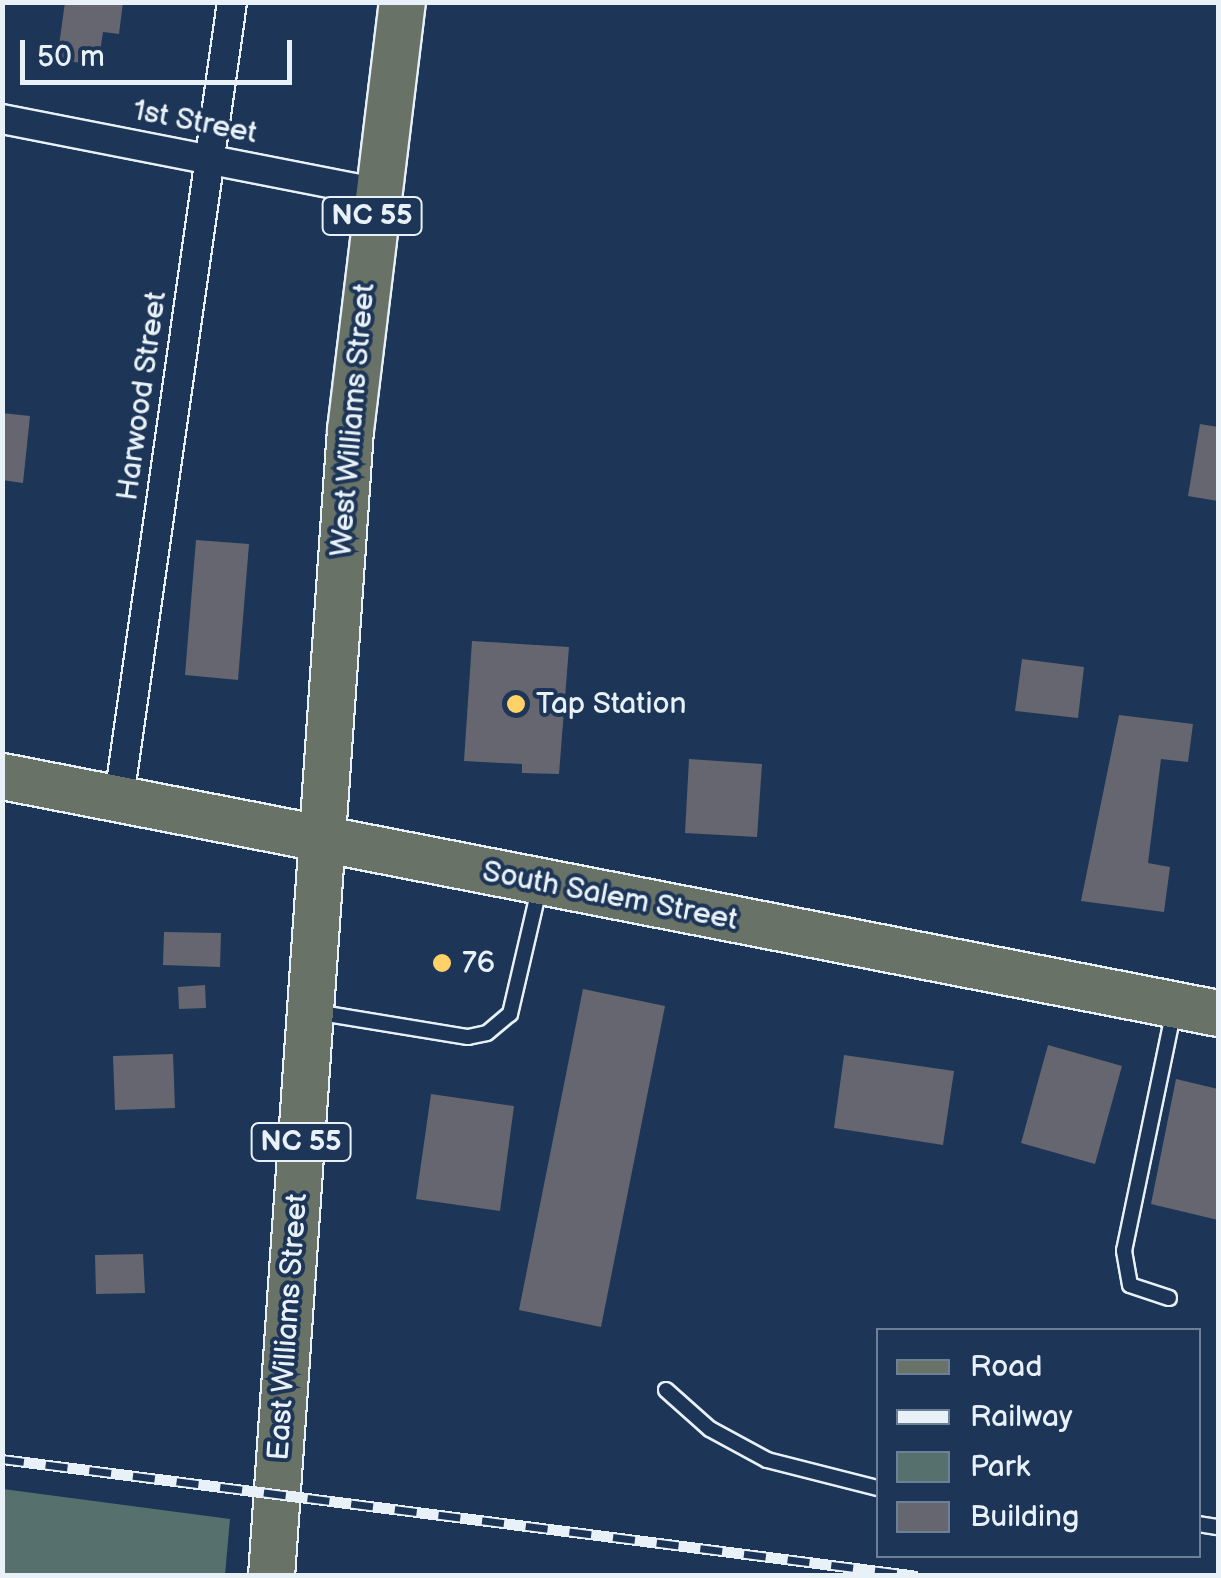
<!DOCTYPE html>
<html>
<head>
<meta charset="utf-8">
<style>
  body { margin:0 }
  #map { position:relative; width:1221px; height:1578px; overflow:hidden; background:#1d3557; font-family:"Balsamiq Sans",sans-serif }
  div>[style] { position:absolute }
  .green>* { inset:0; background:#56706e }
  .building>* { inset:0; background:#666670 }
  .roads { filter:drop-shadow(2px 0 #e8f1f8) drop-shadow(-2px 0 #e8f1f8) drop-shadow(0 2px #e8f1f8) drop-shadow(0 -2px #e8f1f8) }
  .lane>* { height:14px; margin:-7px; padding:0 7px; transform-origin:7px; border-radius:7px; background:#1d3557 }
  .street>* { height:28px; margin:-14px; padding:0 14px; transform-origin:14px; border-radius:14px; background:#1d3557 }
  .primary>* { height:45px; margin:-22.5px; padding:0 22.5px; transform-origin:22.5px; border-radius:22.5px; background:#697266 }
  .rail>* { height:11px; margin-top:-5.5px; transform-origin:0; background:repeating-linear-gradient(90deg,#1d3557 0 22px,#e8f1f8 0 44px); box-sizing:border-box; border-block:2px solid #e8f1f8 }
  .dots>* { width:28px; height:28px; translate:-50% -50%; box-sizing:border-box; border:5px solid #1d3557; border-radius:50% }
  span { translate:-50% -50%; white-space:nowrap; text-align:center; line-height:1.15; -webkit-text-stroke:8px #1d3557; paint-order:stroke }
  .shield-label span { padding:2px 8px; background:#1d3557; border:2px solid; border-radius:8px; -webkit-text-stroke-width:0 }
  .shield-label { font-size:28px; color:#e8f1f8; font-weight:700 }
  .street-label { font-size:30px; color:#e8f1f8 }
  .poi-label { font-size:30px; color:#e8f1f8 }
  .left { translate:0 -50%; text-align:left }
  .frame { position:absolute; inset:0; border:5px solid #e8f1f8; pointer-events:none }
  .legend { position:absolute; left:876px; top:1328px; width:325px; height:230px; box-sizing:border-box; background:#1d3557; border:2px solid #6e8097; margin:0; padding:12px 18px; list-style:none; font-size:30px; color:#e8f1f8 }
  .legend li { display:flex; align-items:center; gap:20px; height:50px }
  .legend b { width:50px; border:2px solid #6e8097 }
  .scale { position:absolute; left:20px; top:40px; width:272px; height:45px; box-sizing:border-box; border:5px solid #e8f1f8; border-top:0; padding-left:12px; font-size:30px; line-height:35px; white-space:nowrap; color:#e8f1f8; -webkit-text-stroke:8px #1d3557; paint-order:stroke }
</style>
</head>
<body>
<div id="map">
  <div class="green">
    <div style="clip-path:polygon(3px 1489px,230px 1519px,225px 1575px,3px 1575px)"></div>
  </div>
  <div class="building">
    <div style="clip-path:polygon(65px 2px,123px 2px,119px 34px,103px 32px,98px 65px,57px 60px)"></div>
    <div style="clip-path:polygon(2px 413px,30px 416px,23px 483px,2px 480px)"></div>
    <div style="clip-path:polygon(1200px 424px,1218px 427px,1218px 501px,1188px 496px)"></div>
    <div style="clip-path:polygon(196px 540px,249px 544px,238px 680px,185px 675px)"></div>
    <div style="clip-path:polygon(472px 641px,569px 647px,559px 774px,522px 773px,522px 764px,464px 761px)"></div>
    <div style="clip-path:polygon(1022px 659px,1084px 667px,1078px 718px,1015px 711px)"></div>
    <div style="clip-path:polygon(1119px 715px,1193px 724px,1188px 762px,1161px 759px,1148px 863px,1170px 867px,1164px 912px,1081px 901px)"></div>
    <div style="clip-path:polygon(689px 759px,762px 764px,757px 837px,685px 833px)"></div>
    <div style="clip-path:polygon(164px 932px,221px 933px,220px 967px,163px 965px)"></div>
    <div style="clip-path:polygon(205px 985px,206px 1008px,179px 1009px,178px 987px)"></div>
    <div style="clip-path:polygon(583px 989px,665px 1006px,601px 1327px,519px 1310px)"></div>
    <div style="clip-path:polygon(1048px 1045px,1122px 1066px,1095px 1164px,1021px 1143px)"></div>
    <div style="clip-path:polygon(173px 1054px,175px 1108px,115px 1110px,113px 1056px)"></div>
    <div style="clip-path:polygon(844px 1055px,954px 1071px,943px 1145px,834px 1128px)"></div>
    <div style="clip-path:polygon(1176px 1079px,1218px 1089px,1218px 1220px,1151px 1204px)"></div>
    <div style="clip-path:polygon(431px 1094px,514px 1106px,500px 1211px,416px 1199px)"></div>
    <div style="clip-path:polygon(143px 1254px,145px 1293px,96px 1294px,95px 1255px)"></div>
  </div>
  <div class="roads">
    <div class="lane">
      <div style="left:315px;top:1012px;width:155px;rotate:9.3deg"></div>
      <div style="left:468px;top:1037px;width:19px;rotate:-12deg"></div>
      <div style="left:487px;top:1033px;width:30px;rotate:-40deg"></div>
      <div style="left:510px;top:1014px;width:128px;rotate:-76.9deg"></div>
      <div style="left:1169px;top:1298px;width:41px;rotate:-161.6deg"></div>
      <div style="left:1130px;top:1285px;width:35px;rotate:-100deg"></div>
      <div style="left:1124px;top:1251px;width:246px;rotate:-78.3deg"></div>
      <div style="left:666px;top:1390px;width:59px;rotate:41.6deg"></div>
      <div style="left:710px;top:1429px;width:65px;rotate:28.5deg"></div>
      <div style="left:767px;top:1460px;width:114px;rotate:14.2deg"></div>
      <div style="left:1198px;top:1524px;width:20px;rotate:9deg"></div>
    </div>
    <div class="street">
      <div style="left:2px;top:119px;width:380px;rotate:11.1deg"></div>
      <div style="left:119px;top:798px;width:804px;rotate:-81.92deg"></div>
    </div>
    <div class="primary">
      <div style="left:2px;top:776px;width:1239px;rotate:11.03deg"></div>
      <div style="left:271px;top:1576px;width:1149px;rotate:-86.06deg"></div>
      <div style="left:350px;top:430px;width:431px;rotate:-83.1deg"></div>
    </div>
  </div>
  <div class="rail">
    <div style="left:2px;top:1459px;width:923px;rotate:7.28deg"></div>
  </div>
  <div class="dots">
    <div style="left:516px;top:704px;background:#ffd166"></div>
    <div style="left:442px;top:963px;background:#ffd166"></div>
  </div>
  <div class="shield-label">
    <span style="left:372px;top:216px">NC 55</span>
    <span style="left:301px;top:1142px">NC 55</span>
  </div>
  <div class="street-label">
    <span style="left:195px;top:122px;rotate:11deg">1st Street</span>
    <span style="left:142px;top:396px;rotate:-82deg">Harwood Street</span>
    <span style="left:353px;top:420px;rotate:-85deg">West Williams Street</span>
    <span style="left:610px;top:896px;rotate:11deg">South Salem Street</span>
    <span style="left:288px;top:1327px;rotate:-86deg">East Williams Street</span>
  </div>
  <div class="poi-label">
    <span class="left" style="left:536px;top:704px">Tap Station</span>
    <span class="left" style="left:462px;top:963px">76</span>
  </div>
  <div class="frame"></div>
  <ul class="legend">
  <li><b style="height:12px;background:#697266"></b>Road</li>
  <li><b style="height:12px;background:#e8f1f8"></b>Railway</li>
  <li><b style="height:28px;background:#56706e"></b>Park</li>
  <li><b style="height:28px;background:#666670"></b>Building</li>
  </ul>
  <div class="scale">50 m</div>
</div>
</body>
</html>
